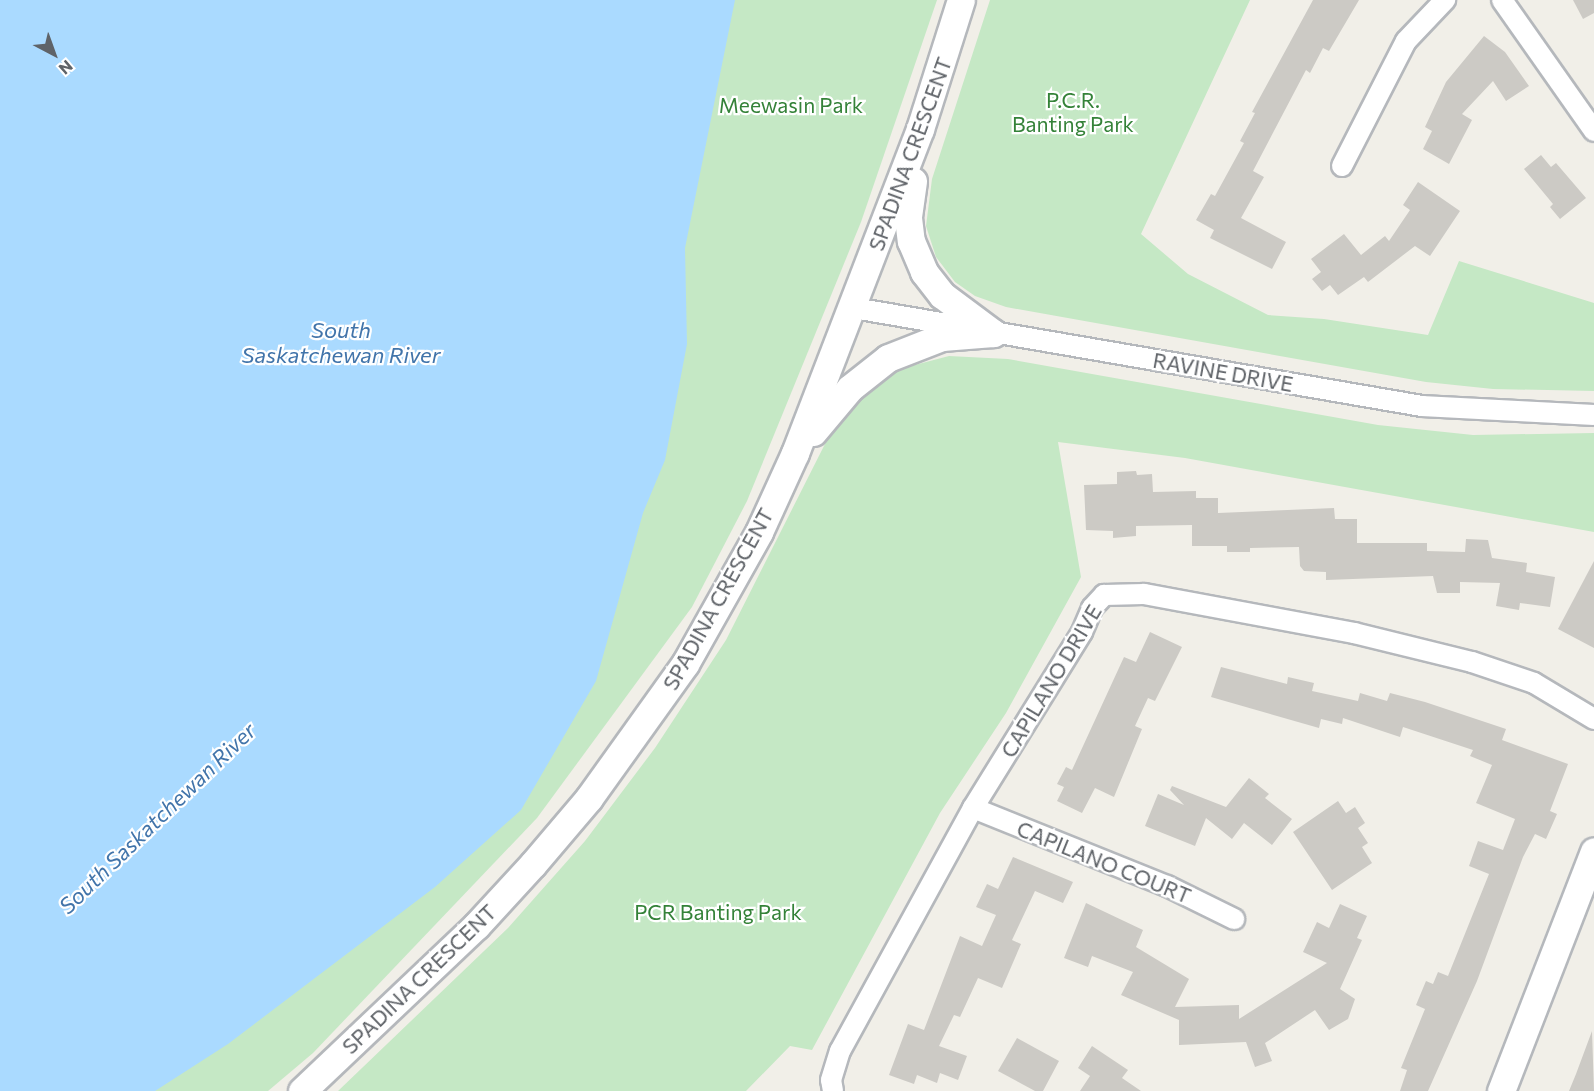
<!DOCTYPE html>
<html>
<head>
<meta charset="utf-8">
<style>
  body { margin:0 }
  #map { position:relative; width:1594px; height:1091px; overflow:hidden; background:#f1efe8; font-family:Commissioner,sans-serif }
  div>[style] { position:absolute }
  .green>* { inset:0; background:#c5e8c5 }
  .water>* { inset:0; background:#aadaff }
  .building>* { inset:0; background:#cccac5 }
  .roads { filter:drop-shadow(2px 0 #b5b8bc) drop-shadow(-2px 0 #b5b8bc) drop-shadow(0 2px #b5b8bc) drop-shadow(0 -2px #b5b8bc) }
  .street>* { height:20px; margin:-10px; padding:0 10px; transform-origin:10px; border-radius:10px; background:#fff }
  .secondary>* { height:27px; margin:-13.5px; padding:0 13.5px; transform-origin:13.5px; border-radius:13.5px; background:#fff }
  span { translate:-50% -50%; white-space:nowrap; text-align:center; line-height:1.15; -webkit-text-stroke:4.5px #fff; paint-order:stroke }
  .park-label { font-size:21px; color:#348238 }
  .street-label { font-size:21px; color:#5f6368 }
  .water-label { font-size:22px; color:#4174aa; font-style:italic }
  .north { position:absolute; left:24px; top:24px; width:60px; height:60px; -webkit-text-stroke:4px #fff; paint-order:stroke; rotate:139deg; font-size:16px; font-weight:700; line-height:24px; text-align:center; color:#5f6368 }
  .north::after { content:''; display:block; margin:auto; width:21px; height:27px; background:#5f6368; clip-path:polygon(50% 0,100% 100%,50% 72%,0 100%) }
</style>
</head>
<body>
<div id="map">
  <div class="green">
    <div style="clip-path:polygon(707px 0,937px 0,861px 222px,747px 501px,692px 607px,537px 818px,313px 1053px,268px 1091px,140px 1091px)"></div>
    <div style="clip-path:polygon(990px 0,1250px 0,1141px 234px,1188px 274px,1268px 315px,1324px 319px,1428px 335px,1459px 261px,1594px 303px,1594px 391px,1493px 389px,1426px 382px,1006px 307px,975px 296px,955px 282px,936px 257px,926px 226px,932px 179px)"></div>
    <div style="clip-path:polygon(949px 356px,1008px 359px,1378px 425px,1473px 435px,1594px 433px,1594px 532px,1185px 458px,1058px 442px,1081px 577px,1006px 713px,940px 813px,812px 1050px,790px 1046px,746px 1091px,338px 1091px,508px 928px,585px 841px,655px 748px,726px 640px,828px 438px,854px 403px,888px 372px)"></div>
  </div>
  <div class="water">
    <div style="clip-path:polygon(0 0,735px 0,685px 248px,687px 344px,665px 460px,643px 513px,596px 681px,521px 810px,435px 887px,228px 1044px,155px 1091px,0 1091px)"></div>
  </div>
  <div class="building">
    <div style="clip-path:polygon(1313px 0,1359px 0,1329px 51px,1323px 48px,1310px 73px,1306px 70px,1253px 171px,1264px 177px,1241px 218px,1286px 242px,1272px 269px,1210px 238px,1214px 230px,1196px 220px,1211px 194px,1215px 196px,1244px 143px,1240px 141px,1255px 113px,1252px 112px)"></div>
    <div style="clip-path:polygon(1573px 0,1594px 0,1594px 13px,1583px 19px)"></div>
    <div style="clip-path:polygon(1484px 36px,1505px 52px,1529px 86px,1506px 101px,1493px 81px,1462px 114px,1472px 120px,1449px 164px,1423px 149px,1432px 131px,1425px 127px,1446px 82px)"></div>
    <div style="clip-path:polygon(1541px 155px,1551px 167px,1556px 163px,1586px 198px,1560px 219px,1550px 207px,1553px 204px,1524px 169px)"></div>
    <div style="clip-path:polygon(1418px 182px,1460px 211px,1430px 256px,1415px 246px,1368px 282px,1364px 277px,1338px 295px,1330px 285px,1322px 291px,1312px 279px,1321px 272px,1311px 259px,1344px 234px,1361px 255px,1385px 236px,1389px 241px,1410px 210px,1403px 205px)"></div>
    <div style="clip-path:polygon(1136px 471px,1137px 475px,1152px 474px,1153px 492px,1196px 491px,1196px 498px,1218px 498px,1218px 513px,1334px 508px,1335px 519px,1357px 519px,1357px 543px,1427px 543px,1427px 551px,1465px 552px,1466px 539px,1488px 540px,1492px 558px,1527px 563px,1526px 572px,1555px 577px,1550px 607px,1520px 603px,1519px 610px,1496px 606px,1500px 583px,1460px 582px,1460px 593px,1437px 593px,1433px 576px,1326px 580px,1326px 572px,1304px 571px,1300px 566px,1299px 547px,1250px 548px,1250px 552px,1227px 552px,1227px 546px,1192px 546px,1192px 525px,1136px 526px,1136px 536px,1113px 538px,1113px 531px,1086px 530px,1084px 485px,1117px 484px,1117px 472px)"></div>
    <div style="clip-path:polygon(1594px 561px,1594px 648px,1558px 629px)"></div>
    <div style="clip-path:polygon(1150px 632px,1182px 647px,1155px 701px,1148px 698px,1135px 726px,1142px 729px,1114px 797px,1095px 788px,1082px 813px,1057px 801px,1064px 787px,1057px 784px,1066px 767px,1072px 770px,1124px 657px,1136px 662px)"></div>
    <div style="clip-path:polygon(1221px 667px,1287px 684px,1288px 677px,1314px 683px,1312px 691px,1358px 701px,1360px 693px,1387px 701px,1390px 693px,1425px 702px,1506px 729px,1502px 740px,1568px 764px,1550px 811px,1557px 814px,1546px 839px,1535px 834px,1523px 857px,1477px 981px,1428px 1091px,1400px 1091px,1407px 1070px,1401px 1068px,1425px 1009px,1416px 1005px,1426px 981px,1433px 984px,1438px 972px,1448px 976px,1489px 874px,1469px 866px,1478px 841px,1503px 850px,1515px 819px,1476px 803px,1492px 765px,1470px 756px,1473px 750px,1403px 727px,1400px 737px,1343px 718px,1342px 724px,1321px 719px,1319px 728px,1211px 697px)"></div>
    <div style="clip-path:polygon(1249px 778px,1269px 794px,1265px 798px,1292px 819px,1272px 845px,1244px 823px,1232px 839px,1206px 818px,1195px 846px,1145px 826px,1158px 794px,1184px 805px,1170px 790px,1172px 786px,1226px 807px)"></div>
    <div style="clip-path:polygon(1338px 801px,1346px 813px,1355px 807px,1365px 823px,1358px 828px,1368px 843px,1362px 847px,1372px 863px,1332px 890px,1293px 832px)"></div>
    <div style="clip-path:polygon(1013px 857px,1073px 882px,1063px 903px,1035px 891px,1012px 940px,1021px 944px,1002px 988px,978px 978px,960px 1017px,954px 1015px,939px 1046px,967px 1056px,958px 1080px,940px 1073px,937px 1083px,917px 1075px,914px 1084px,889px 1075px,908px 1024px,924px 1030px,960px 936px,982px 946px,996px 915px,976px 907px,987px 884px,998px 889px)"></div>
    <div style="clip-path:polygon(1086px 903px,1143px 930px,1136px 947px,1189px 979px,1175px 1007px,1239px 1005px,1239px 1019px,1327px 963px,1303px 952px,1317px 922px,1329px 928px,1340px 904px,1367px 916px,1357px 938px,1362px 940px,1340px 989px,1355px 999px,1348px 1019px,1329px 1030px,1315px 1010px,1265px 1043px,1272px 1061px,1255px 1067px,1246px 1042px,1179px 1045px,1179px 1020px,1121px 995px,1133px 972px,1092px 956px,1088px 967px,1064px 958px)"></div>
    <div style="clip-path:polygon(1592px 1031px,1594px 1091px,1569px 1091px,1576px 1074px)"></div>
    <div style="clip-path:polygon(1017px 1038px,1059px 1061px,1043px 1091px,1035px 1091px,998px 1071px)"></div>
    <div style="clip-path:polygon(1092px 1046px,1128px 1070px,1122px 1078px,1141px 1091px,1080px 1091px,1090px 1076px,1078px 1068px)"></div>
  </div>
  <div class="roads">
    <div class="street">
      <div style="left:1502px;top:0;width:160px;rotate:54.9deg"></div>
      <div style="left:1342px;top:166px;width:140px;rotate:-62.9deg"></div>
      <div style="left:1406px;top:41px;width:57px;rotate:-46.4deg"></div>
      <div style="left:854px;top:308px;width:576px;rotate:9.79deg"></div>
      <div style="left:1422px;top:406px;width:172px;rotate:3deg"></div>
      <div style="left:973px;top:808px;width:209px;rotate:21.9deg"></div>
      <div style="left:1167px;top:886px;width:75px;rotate:26.2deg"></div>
      <div style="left:833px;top:1091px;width:11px;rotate:-100deg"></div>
      <div style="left:831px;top:1080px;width:30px;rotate:-73deg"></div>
      <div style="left:840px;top:1051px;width:277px;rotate:-61.3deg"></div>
      <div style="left:973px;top:808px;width:207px;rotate:-58.2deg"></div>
      <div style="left:1082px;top:632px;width:26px;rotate:-67deg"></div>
      <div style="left:1092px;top:608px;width:18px;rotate:-47deg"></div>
      <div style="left:1104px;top:595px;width:40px;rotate:-1.4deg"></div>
      <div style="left:1144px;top:594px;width:214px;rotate:10.5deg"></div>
      <div style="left:1354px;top:633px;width:122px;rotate:13.8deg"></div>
      <div style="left:1472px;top:662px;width:65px;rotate:18.7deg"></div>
      <div style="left:1534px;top:683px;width:70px;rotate:31deg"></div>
    </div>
    <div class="secondary">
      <div style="left:913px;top:181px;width:37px;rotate:98deg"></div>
      <div style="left:908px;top:218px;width:23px;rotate:83deg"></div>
      <div style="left:911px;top:241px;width:34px;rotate:67deg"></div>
      <div style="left:924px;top:272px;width:29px;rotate:52deg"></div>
      <div style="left:942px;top:295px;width:64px;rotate:36.7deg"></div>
      <div style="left:813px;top:432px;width:57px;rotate:-49.9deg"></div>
      <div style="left:850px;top:388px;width:48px;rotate:-38.3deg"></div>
      <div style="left:888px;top:358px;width:58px;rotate:-21.3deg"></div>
      <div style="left:942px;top:337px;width:51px;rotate:-4.5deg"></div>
      <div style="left:302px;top:1091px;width:240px;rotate:-43.5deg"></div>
      <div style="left:476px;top:926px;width:84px;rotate:-47.4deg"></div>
      <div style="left:533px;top:864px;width:87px;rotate:-49.7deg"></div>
      <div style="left:589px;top:798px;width:165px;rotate:-54.4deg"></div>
      <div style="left:685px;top:664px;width:151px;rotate:-60.7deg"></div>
      <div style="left:759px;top:532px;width:87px;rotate:-65.5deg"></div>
      <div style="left:795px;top:453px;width:347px;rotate:-68.9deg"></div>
      <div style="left:920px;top:129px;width:135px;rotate:-72.4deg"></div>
      <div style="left:1501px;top:1091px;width:257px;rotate:-68.8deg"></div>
    </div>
  </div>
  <div class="park-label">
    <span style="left:1073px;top:112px">P.C.R.<br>Banting Park</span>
    <span style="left:791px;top:105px">Meewasin Park</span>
    <span style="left:718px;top:912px">PCR Banting Park</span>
  </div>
  <div class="street-label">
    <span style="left:910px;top:154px;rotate:-70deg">SPADINA CRESCENT</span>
    <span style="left:1223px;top:372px;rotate:10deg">RAVINE DRIVE</span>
    <span style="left:718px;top:599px;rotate:-61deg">SPADINA CRESCENT</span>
    <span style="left:1051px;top:681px;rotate:-59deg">CAPILANO DRIVE</span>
    <span style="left:1104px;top:862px;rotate:22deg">CAPILANO COURT</span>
    <span style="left:419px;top:979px;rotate:-44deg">SPADINA CRESCENT</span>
  </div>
  <div class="water-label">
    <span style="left:341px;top:342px">South<br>Saskatchewan River</span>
    <span style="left:157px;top:818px;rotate:-44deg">South Saskatchewan River</span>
  </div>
  <div class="north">N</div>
</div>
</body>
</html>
